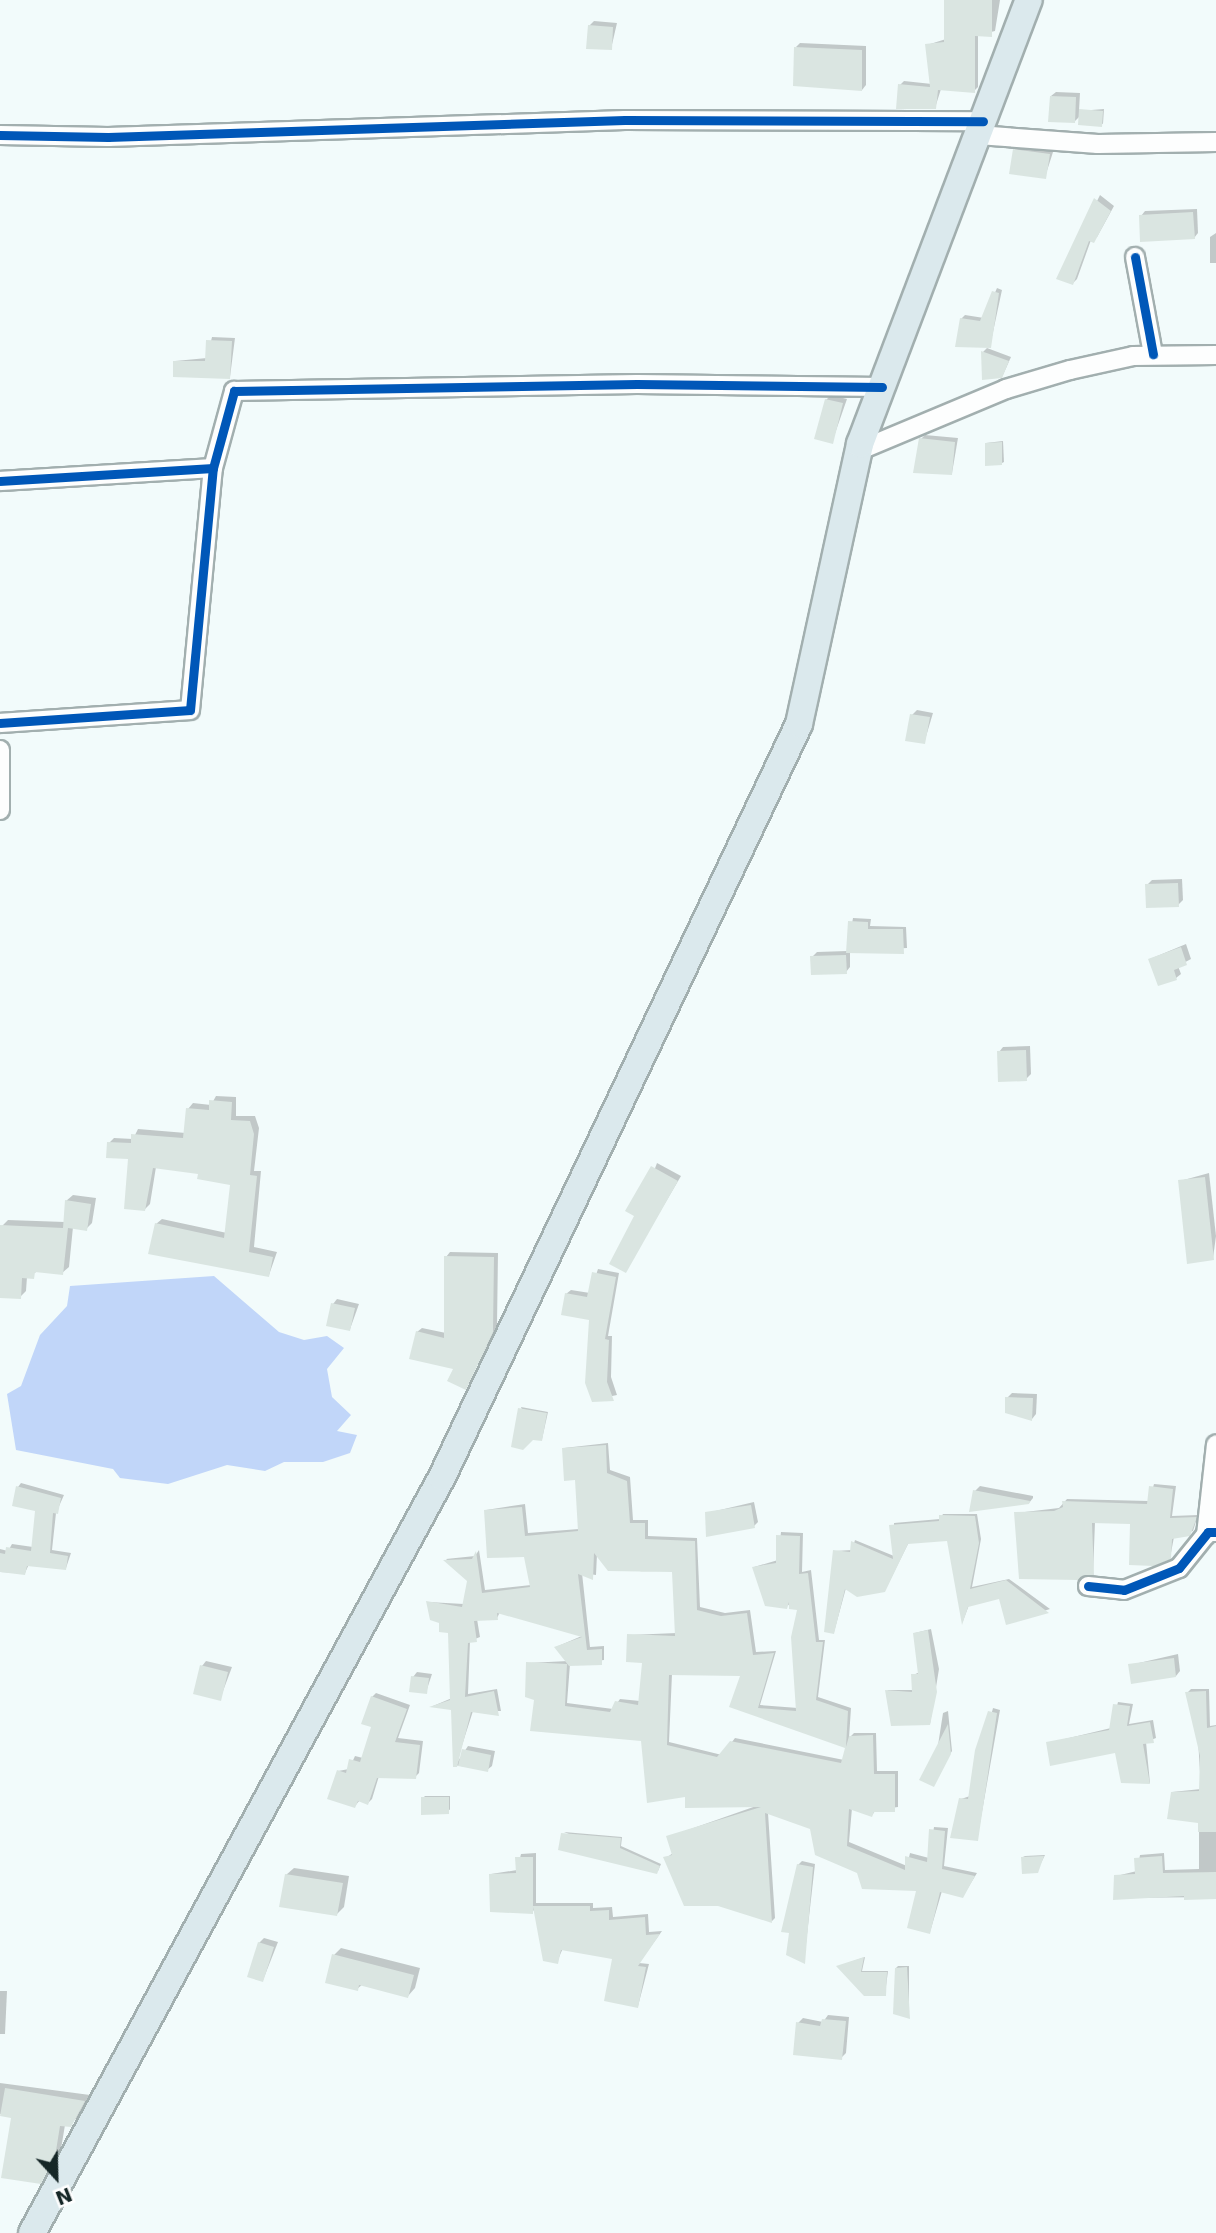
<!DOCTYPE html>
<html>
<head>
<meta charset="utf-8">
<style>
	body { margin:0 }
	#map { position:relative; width:1216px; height:2233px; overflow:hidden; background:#f2fbfb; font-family:"DejaVu Sans",sans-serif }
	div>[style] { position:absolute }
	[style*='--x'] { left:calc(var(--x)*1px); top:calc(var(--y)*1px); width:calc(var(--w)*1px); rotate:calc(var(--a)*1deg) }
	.water>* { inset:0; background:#c1d6f9 }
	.shadow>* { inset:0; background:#0003 }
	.building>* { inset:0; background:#dae5e1 }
	.roads { filter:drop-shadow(2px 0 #a2afaf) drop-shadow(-2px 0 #a2afaf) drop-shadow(0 2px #a2afaf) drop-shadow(0 -2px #a2afaf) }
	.minor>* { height:18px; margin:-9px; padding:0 9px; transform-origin:9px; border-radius:9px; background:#fdfefe }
	.primary>* { height:26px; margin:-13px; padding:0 13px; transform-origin:13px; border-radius:13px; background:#dbe9ed }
	.cycleway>* { height:9px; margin:-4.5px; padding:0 4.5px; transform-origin:4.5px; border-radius:4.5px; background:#0057b8 }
	span { translate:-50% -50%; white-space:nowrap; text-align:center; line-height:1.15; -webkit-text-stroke:5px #fff; paint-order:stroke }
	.north { position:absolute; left:21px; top:2142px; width:70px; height:70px; -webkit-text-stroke:5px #fff; paint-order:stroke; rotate:158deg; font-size:19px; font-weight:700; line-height:28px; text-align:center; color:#162727 }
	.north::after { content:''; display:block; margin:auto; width:24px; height:32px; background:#162727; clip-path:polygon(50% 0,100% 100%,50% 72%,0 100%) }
</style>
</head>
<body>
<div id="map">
	<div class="water">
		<i style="clip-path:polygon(214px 1276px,279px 1332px,304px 1340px,327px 1336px,344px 1348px,327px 1369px,332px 1397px,351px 1415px,337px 1431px,357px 1435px,350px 1453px,323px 1462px,284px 1462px,265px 1471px,227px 1465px,168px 1484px,120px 1478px,113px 1469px,16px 1450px,7px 1394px,21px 1386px,40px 1335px,67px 1306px,70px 1286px)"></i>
	</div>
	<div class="shadow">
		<i style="clip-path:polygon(946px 0,1000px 0,995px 31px,978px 35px,978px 87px,974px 91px,941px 89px,935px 108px,900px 85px,904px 81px,932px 84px,927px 45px,946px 39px)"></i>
		<i style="clip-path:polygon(594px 21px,617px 23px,611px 49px,589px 26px)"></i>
		<i style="clip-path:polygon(800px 43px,866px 46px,866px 85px,862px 90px,796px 47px)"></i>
		<i style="clip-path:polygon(1056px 92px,1080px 93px,1079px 111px,1104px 109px,1103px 124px,1080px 116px,1074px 122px,1051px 96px)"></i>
		<i style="clip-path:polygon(1019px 145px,1054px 149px,1045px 177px,1014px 150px)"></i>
		<i style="clip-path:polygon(1100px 195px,1114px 206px,1097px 237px,1091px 240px,1077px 279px,1073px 283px,1059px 278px)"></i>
		<i style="clip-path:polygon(1197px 209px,1198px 233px,1194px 238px,1141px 216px,1145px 211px)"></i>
		<i style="clip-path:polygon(1216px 233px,1216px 263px,1210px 263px,1210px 237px)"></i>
		<i style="clip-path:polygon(997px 288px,1002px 290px,990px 346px,961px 319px,965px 315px,984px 318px)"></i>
		<i style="clip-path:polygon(212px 337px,235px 338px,230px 377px,175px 361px,207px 358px)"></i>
		<i style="clip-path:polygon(987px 348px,1011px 357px,1002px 377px,983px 352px)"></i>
		<i style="clip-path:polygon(831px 395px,847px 399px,832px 442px,826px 400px)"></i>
		<i style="clip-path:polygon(925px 435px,958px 438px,952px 473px,921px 439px)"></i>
		<i style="clip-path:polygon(1003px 441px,1004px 462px,1002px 463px,986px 443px)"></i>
		<i style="clip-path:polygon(917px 710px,933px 713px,924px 743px,912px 715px)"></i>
		<i style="clip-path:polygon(1182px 879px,1183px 900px,1178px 905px,1147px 885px,1152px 880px)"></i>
		<i style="clip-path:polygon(853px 918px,871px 919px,870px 926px,906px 927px,907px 948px,850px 951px,850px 967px,846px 972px,812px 957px,817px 952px,847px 951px)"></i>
		<i style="clip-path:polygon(1186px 944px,1191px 959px,1178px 966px,1181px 974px,1176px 978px,1150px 959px)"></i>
		<i style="clip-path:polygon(1030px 1046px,1031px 1074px,1026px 1079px,999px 1052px,1003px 1047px)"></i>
		<i style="clip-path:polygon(216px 1096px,236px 1097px,236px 1116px,255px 1116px,259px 1128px,254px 1171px,261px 1171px,254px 1247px,277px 1252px,269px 1275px,156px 1224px,162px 1219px,227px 1233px,232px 1183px,200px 1172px,156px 1167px,150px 1204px,145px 1209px,130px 1158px,109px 1143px,114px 1138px,133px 1139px,138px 1129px,186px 1133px,188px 1109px,193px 1103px,211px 1105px)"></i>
		<i style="clip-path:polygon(657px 1163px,681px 1176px,625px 1271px,637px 1216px)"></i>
		<i style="clip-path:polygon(1209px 1173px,1216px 1236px,1213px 1258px,1180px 1181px)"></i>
		<i style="clip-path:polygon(73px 1195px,96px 1198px,92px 1223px,86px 1229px,73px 1227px,69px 1267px,62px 1273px,40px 1270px,27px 1277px,26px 1291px,20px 1297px,0 1295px,2px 1226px,8px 1220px,65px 1222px,66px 1201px)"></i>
		<i style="clip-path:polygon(450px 1252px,498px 1253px,497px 1326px,466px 1387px,455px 1368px,417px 1332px,422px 1328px,446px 1333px,446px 1257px)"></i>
		<i style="clip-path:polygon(598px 1269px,619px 1273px,608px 1336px,612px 1336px,611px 1377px,617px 1395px,593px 1400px,590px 1318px,566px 1294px,571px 1290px,590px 1293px)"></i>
		<i style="clip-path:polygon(337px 1299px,359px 1304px,350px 1329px,333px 1304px)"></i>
		<i style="clip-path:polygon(1012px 1393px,1037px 1394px,1036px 1414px,1032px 1419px,1007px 1398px)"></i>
		<i style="clip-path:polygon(521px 1407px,548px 1412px,542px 1439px,532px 1438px)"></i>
		<i style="clip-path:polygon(evenodd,608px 1443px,610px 1470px,630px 1477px,633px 1520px,648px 1520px,648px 1536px,697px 1538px,700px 1607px,725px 1613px,750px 1610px,756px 1652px,776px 1651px,760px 1705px,798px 1708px,793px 1637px,799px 1609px,791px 1608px,791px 1603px,786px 1607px,767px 1604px,754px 1567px,778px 1560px,781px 1532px,803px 1533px,802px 1572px,811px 1570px,819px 1640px,825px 1640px,818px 1697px,851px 1708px,849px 1738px,854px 1733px,876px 1733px,877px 1771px,898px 1771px,898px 1807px,876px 1810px,872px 1815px,852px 1808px,849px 1842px,907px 1866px,910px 1853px,929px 1858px,934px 1827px,948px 1828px,944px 1866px,977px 1873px,963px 1896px,942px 1891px,930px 1932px,909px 1927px,918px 1889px,864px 1887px,858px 1872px,817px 1854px,812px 1827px,768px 1813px,775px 1918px,772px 1921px,718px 1904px,685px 1904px,666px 1858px,673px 1853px,668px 1837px,759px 1805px,686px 1806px,687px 1795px,649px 1801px,643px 1739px,532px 1729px,536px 1699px,526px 1696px,528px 1663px,568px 1661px,556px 1647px,584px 1635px,500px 1612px,497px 1618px,477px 1619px,480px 1637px,470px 1641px,468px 1694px,497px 1689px,501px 1711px,473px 1711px,456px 1764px,468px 1746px,495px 1751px,492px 1766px,487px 1770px,454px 1765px,452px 1708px,433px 1706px,452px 1698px,450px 1631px,441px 1631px,441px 1622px,432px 1619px,428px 1602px,464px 1604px,469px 1580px,446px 1559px,475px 1556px,479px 1550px,485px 1590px,531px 1585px,525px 1555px,489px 1557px,486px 1510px,525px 1504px,528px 1533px,579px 1529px,577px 1478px,566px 1479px,564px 1448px,608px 1443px,597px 1554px,609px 1569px,674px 1570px,677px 1633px,629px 1635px,628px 1660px,643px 1661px,640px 1701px,620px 1699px,613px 1709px,567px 1703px,570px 1664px,604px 1660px,604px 1646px,590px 1647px,582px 1573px,596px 1575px,597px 1554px,608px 1443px,672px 1674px,742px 1675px,731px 1706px,847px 1747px,844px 1760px,735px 1738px,722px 1755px,669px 1742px,672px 1674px)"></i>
		<i style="clip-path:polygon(21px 1483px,64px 1495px,56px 1513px,52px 1550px,71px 1553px,66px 1568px,29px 1564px,25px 1573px,0 1572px,0 1549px,8px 1551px,12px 1544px,33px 1547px,37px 1509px,18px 1487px)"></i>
		<i style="clip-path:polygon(1154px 1484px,1176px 1486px,1172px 1516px,1198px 1515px,1193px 1531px,1174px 1537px,1170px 1558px,1132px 1522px,1095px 1522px,1093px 1574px,1016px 1513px,1059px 1508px,1067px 1499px,1149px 1501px)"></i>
		<i style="clip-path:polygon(980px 1486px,1033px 1496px,1033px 1498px,1029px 1503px,975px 1491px)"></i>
		<i style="clip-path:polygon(754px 1502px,758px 1522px,754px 1526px,707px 1513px)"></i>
		<i style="clip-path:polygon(943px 1514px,977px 1514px,981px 1539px,972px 1587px,1009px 1579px,1050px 1609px,1007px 1623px,1000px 1597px,969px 1605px,963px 1621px,948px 1539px,909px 1542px,885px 1590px,846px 1588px,834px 1632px,835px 1551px,852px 1550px,855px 1540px,894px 1556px,894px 1523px,940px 1519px)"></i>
		<i style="clip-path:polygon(931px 1629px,939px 1669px,930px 1724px,887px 1690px,913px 1690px,913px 1675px,920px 1672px,915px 1633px)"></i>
		<i style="clip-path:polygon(1178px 1654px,1180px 1671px,1176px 1676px,1130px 1665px)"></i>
		<i style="clip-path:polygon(206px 1661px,232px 1667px,220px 1699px,202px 1666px)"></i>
		<i style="clip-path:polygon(417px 1672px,432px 1674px,426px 1692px,413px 1677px)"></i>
		<i style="clip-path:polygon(1191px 1689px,1209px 1689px,1210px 1726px,1216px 1725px,1216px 1897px,1115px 1898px,1116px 1876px,1137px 1871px,1140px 1855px,1164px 1853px,1165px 1870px,1199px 1869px,1199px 1821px,1172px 1792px,1201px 1789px,1198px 1739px,1187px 1693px)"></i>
		<i style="clip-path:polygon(376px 1693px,410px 1705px,398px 1738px,423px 1741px,419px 1773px,415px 1777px,379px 1776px,372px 1799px,368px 1803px,360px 1800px,355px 1806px,338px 1771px,349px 1769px,355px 1756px,363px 1758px,373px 1726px,372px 1697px)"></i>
		<i style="clip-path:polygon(1118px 1702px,1133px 1704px,1129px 1724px,1153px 1720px,1156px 1738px,1146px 1742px,1150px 1783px,1123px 1781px,1116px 1751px,1048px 1743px,1111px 1728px)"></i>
		<i style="clip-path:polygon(993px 1708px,1000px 1710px,977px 1840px,961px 1799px,970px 1796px)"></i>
		<i style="clip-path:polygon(948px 1711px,952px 1751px,932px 1784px,943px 1713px)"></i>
		<i style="clip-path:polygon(425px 1796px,450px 1796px,450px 1810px,423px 1798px)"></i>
		<i style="clip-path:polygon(564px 1832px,622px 1837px,621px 1846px,661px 1864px,658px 1871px)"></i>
		<i style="clip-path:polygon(536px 1853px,536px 1903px,593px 1903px,593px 1908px,612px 1907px,613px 1917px,648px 1914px,649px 1932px,662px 1931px,639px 1963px,649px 1964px,638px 2006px,614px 1958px,563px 1948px,557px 1962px,535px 1909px,532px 1912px,491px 1874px,517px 1870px,521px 1854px)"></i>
		<i style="clip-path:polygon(1045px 1855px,1037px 1871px,1023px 1857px,1025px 1856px)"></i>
		<i style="clip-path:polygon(802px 1861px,815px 1864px,804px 1961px,798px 1865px)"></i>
		<i style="clip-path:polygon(294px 1868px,349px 1876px,344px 1907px,337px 1914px,286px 1875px)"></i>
		<i style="clip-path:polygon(264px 1938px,278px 1942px,263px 1980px,259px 1943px)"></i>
		<i style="clip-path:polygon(341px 1948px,420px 1968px,415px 1988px,408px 1996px,363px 1984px,357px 1989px,334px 1955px)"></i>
		<i style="clip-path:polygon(865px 1957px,862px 1971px,888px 1971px,885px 1994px,839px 1966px)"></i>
		<i style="clip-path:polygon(898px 1966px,909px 1966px,909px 2017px,896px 1968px)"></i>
		<i style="clip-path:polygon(0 1991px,7px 1991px,5px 2034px,0 2034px)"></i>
		<i style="clip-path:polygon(828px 2015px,849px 2017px,846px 2053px,841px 2058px,798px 2023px,803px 2018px,823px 2022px)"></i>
		<i style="clip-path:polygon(0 2083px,90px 2095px,78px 2118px,65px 2125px,61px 2149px,40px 2182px,13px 2116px,0 2114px)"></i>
	</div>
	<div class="building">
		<i style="clip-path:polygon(944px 0,992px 0,992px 37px,975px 36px,975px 93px,938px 90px,936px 109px,896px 109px,898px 84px,930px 87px,925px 44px,944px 42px)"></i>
		<i style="clip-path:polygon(588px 25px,613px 27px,612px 50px,586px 49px)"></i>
		<i style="clip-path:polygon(794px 47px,862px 50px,862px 91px,793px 86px)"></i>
		<i style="clip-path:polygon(1050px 96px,1076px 97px,1075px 123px,1048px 122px)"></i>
		<i style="clip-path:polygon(1079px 109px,1103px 111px,1102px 127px,1078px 125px)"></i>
		<i style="clip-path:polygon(1013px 149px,1050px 154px,1046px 179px,1009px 174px)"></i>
		<i style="clip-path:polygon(1094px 198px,1111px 211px,1094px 243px,1089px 241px,1073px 285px,1056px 279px)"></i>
		<i style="clip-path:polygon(1193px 212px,1195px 239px,1140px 242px,1139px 215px)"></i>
		<i style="clip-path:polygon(992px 291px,999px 293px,991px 348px,955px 347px,960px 318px,980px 321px)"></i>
		<i style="clip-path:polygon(206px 340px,232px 341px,230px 379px,173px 377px,173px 361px,205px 361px)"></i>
		<i style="clip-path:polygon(981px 351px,1009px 361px,1002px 378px,982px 380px)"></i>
		<i style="clip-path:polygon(825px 399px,843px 403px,833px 444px,814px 439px)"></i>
		<i style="clip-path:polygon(919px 438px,955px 442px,952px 475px,913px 473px)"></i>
		<i style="clip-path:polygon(1002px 442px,1002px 465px,985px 466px,985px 443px)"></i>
		<i style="clip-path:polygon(910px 714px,930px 717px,925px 744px,905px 741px)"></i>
		<i style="clip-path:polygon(1178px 883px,1179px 907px,1146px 908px,1145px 884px)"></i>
		<i style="clip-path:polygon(848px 921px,868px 922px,868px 929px,903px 929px,904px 954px,846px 953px)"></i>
		<i style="clip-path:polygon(1181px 947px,1187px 965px,1174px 970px,1177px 980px,1158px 986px,1148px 959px)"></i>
		<i style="clip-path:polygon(846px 955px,847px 974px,811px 975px,810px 956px)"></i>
		<i style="clip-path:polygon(1026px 1050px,1027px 1081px,998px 1082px,997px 1051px)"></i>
		<i style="clip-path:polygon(209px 1100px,232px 1102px,231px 1120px,250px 1121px,254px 1134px,250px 1175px,257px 1176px,249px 1252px,273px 1257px,269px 1277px,148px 1254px,155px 1223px,224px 1238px,230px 1185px,197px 1179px,198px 1174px,153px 1168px,145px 1211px,124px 1209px,128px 1159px,106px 1158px,107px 1142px,131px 1143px,131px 1134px,183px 1138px,186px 1108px,209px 1110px)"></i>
		<i style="clip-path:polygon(651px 1166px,678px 1181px,626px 1273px,609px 1264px,634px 1216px,625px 1211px)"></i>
		<i style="clip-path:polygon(1205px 1177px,1214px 1260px,1187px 1264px,1178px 1180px)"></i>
		<i style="clip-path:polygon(65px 1200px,91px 1204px,87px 1231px,68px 1228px,63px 1275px,35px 1272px,34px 1279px,22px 1278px,21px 1299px,0 1298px,0 1225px,63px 1228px)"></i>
		<i style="clip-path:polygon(444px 1256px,494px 1257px,493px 1332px,466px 1390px,447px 1381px,453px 1369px,409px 1359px,416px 1331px,444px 1338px)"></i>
		<i style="clip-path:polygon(592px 1272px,616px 1277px,605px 1339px,609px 1340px,607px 1382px,614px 1401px,592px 1402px,585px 1383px,589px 1320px,561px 1315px,565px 1293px,587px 1297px)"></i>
		<i style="clip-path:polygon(331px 1303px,355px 1308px,350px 1331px,326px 1326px)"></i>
		<i style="clip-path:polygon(1005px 1397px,1033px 1398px,1032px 1421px,1005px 1413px)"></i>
		<i style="clip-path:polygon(518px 1408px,547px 1413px,542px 1441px,533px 1440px,523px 1450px,511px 1447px)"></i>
		<i style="clip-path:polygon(evenodd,606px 1445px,607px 1473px,627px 1481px,630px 1523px,645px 1523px,645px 1539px,695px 1541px,697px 1610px,721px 1616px,747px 1613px,753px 1655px,774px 1653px,758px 1708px,796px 1711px,791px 1637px,797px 1610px,789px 1609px,789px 1602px,787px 1609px,765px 1606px,752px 1567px,776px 1563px,776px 1535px,800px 1536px,799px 1574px,808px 1573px,816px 1642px,823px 1642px,816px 1700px,848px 1711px,846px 1747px,849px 1736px,873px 1735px,874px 1774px,895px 1774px,895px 1812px,874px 1812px,872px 1817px,849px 1809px,847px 1846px,905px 1870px,905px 1856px,927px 1862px,929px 1829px,945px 1831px,942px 1869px,975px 1876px,963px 1898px,940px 1892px,930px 1934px,907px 1928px,916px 1891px,862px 1889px,857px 1873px,815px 1855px,810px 1829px,765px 1813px,772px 1923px,718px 1906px,684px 1906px,663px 1857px,672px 1855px,666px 1836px,761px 1807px,685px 1808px,685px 1797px,647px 1803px,641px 1741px,530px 1731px,534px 1700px,525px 1697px,526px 1662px,567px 1664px,565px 1706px,610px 1712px,615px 1701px,638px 1705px,642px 1663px,626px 1662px,627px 1634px,675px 1636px,672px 1572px,608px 1571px,594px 1553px,593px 1580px,578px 1574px,587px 1650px,602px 1649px,602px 1665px,569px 1666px,554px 1647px,582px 1637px,497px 1613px,498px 1620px,474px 1621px,477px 1642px,468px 1643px,465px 1697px,494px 1691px,499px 1716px,471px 1712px,457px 1767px,453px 1767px,451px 1710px,429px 1707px,450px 1700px,448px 1633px,439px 1632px,439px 1623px,430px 1620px,426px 1601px,462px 1607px,467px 1581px,443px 1560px,472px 1559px,476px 1551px,482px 1593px,530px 1587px,524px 1557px,487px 1558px,484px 1510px,522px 1507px,525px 1536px,578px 1531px,575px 1480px,564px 1481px,562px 1448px,606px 1445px,669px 1675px,740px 1676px,729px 1707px,845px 1748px,841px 1763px,730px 1741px,717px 1757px,667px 1745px,669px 1675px)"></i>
		<i style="clip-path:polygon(16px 1486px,61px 1498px,58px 1514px,53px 1513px,50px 1553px,68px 1556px,66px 1570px,27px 1566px,25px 1575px,0 1572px,0 1553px,5px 1554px,6px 1547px,31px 1551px,35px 1511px,12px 1506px)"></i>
		<i style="clip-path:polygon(1149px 1486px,1173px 1489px,1170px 1518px,1197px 1517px,1190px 1536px,1172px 1539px,1171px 1559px,1154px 1566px,1129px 1565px,1130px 1524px,1092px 1523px,1094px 1575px,1078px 1580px,1019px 1579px,1014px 1512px,1054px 1511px,1063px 1507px,1062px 1501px,1147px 1504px)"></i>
		<i style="clip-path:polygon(973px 1490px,1030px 1501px,1029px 1504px,969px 1512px)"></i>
		<i style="clip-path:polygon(751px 1505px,755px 1528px,706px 1537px,705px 1512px)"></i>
		<i style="clip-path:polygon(939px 1515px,975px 1516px,979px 1543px,970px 1589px,1006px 1580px,1049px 1613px,1006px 1625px,999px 1599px,968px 1607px,962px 1625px,947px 1541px,908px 1544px,885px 1592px,857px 1597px,845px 1589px,834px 1634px,824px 1632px,833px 1550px,850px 1552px,851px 1541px,893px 1559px,889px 1525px,939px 1521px)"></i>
		<i style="clip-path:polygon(928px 1630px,937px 1692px,930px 1725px,891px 1726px,885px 1690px,912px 1692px,911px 1674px,918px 1674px,913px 1633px)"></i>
		<i style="clip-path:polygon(1174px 1658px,1176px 1677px,1131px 1684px,1128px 1664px)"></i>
		<i style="clip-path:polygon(200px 1665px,228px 1672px,221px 1701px,193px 1694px)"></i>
		<i style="clip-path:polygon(411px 1676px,429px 1678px,427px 1694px,409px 1692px)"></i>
		<i style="clip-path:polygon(1206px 1691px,1207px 1728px,1216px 1726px,1216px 1832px,1198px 1832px,1198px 1823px,1167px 1819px,1171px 1792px,1199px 1791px,1200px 1756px,1185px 1692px)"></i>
		<i style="clip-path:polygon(371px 1696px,407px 1709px,395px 1742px,420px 1745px,416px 1779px,377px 1778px,368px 1805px,358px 1801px,355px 1808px,327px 1799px,337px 1770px,346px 1773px,349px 1759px,360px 1762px,371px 1727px,361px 1724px)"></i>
		<i style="clip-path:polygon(1113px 1704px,1130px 1706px,1127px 1726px,1150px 1722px,1154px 1743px,1143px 1744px,1150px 1784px,1121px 1783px,1115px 1753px,1050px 1766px,1046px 1742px,1109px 1730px)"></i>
		<i style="clip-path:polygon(988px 1711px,997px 1713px,978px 1841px,950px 1838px,959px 1798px,968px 1799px,975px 1750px)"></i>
		<i style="clip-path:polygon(948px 1724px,951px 1754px,934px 1787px,919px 1780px)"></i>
		<i style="clip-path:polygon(462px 1749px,491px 1755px,488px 1772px,458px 1766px)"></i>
		<i style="clip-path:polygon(421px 1797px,449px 1797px,449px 1814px,421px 1815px)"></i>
		<i style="clip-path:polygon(561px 1833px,621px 1838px,620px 1848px,660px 1866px,657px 1874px,558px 1850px)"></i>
		<i style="clip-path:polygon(1044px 1856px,1038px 1873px,1022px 1874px,1021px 1857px)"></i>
		<i style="clip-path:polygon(1162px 1856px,1163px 1873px,1216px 1872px,1216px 1899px,1184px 1900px,1184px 1896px,1113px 1900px,1114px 1875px,1135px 1874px,1134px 1858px)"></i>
		<i style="clip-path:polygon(515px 1857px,533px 1857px,533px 1906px,590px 1906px,590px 1911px,609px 1910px,609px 1920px,645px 1917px,646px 1935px,660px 1934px,638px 1966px,646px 1967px,638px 2008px,604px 2001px,612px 1959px,561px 1950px,558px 1964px,543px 1961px,533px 1907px,533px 1914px,490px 1912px,489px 1874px,516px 1873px)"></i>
		<i style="clip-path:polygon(797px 1864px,813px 1867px,805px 1964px,786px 1955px,789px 1933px,781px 1932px)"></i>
		<i style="clip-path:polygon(285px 1874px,343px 1883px,337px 1916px,279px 1907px)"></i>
		<i style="clip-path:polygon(258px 1942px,274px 1947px,263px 1982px,247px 1977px)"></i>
		<i style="clip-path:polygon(332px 1954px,414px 1975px,408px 1998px,359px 1985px,358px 1991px,325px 1983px)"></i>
		<i style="clip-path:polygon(864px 1957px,861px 1972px,887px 1972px,886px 1996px,864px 1996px,836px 1966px)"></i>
		<i style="clip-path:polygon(907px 1967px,910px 2019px,893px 2014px,895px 1968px)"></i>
		<i style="clip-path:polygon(822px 2019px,846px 2021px,842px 2060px,793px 2055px,796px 2022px,820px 2026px)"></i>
		<i style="clip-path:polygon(5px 2088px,85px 2101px,71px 2127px,60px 2126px,55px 2157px,41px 2184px,1px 2178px,11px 2118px,0 2116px)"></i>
	</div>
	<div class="roads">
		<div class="minor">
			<i style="--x:0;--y:135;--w:108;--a:1.1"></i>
			<i style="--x:108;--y:137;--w:517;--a:-1.88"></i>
			<i style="--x:625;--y:120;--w:358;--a:0.2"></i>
			<i style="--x:978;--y:135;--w:120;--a:4.3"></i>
			<i style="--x:1098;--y:144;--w:118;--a:-1"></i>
			<i style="--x:1135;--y:257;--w:99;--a:79.5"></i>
			<i style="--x:858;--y:451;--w:160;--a:-22.7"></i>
			<i style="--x:1006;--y:389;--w:67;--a:-16.5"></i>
			<i style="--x:1070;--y:370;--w:65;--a:-12.5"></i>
			<i style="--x:1133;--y:356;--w:83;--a:-0.7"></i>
			<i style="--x:0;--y:481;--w:213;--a:-3.5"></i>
			<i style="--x:213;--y:468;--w:80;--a:-74.7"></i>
			<i style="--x:234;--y:391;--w:403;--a:-1"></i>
			<i style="--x:637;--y:384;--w:245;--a:0.7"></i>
			<i style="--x:0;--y:723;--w:190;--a:-3.9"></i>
			<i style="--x:190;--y:710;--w:243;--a:-84.6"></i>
			<i style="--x:0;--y:750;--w:60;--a:90"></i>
			<i style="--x:1206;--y:1535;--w:91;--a:-83.7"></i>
			<i style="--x:1088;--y:1586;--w:36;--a:6"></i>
			<i style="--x:1124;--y:1590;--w:59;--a:-21.8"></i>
			<i style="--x:1179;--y:1568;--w:46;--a:-51.1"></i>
			<i style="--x:1208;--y:1532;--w:8;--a:0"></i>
		</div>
		<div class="primary">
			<i style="--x:32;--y:2233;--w:860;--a:-61.53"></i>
			<i style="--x:442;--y:1477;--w:833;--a:-64.63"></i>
			<i style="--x:799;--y:724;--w:287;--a:-77.7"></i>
			<i style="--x:860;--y:444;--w:475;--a:-69.2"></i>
		</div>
	</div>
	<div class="cycleway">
		<i style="--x:0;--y:135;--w:108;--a:1.1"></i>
		<i style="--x:108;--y:137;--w:517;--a:-1.88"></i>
		<i style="--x:625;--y:120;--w:358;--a:0.2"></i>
		<i style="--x:1135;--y:257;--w:99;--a:79.5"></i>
		<i style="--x:0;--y:481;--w:213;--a:-3.5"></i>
		<i style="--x:213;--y:468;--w:80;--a:-74.7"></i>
		<i style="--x:234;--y:391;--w:403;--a:-1"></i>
		<i style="--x:637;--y:384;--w:245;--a:0.7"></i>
		<i style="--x:0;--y:723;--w:190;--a:-3.9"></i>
		<i style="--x:190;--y:710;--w:243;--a:-84.6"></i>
		<i style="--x:1088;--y:1586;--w:36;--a:6"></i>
		<i style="--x:1124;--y:1590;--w:59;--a:-21.8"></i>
		<i style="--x:1179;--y:1568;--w:46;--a:-51.1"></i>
		<i style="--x:1208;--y:1532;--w:8;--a:0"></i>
	</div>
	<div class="north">N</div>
</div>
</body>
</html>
